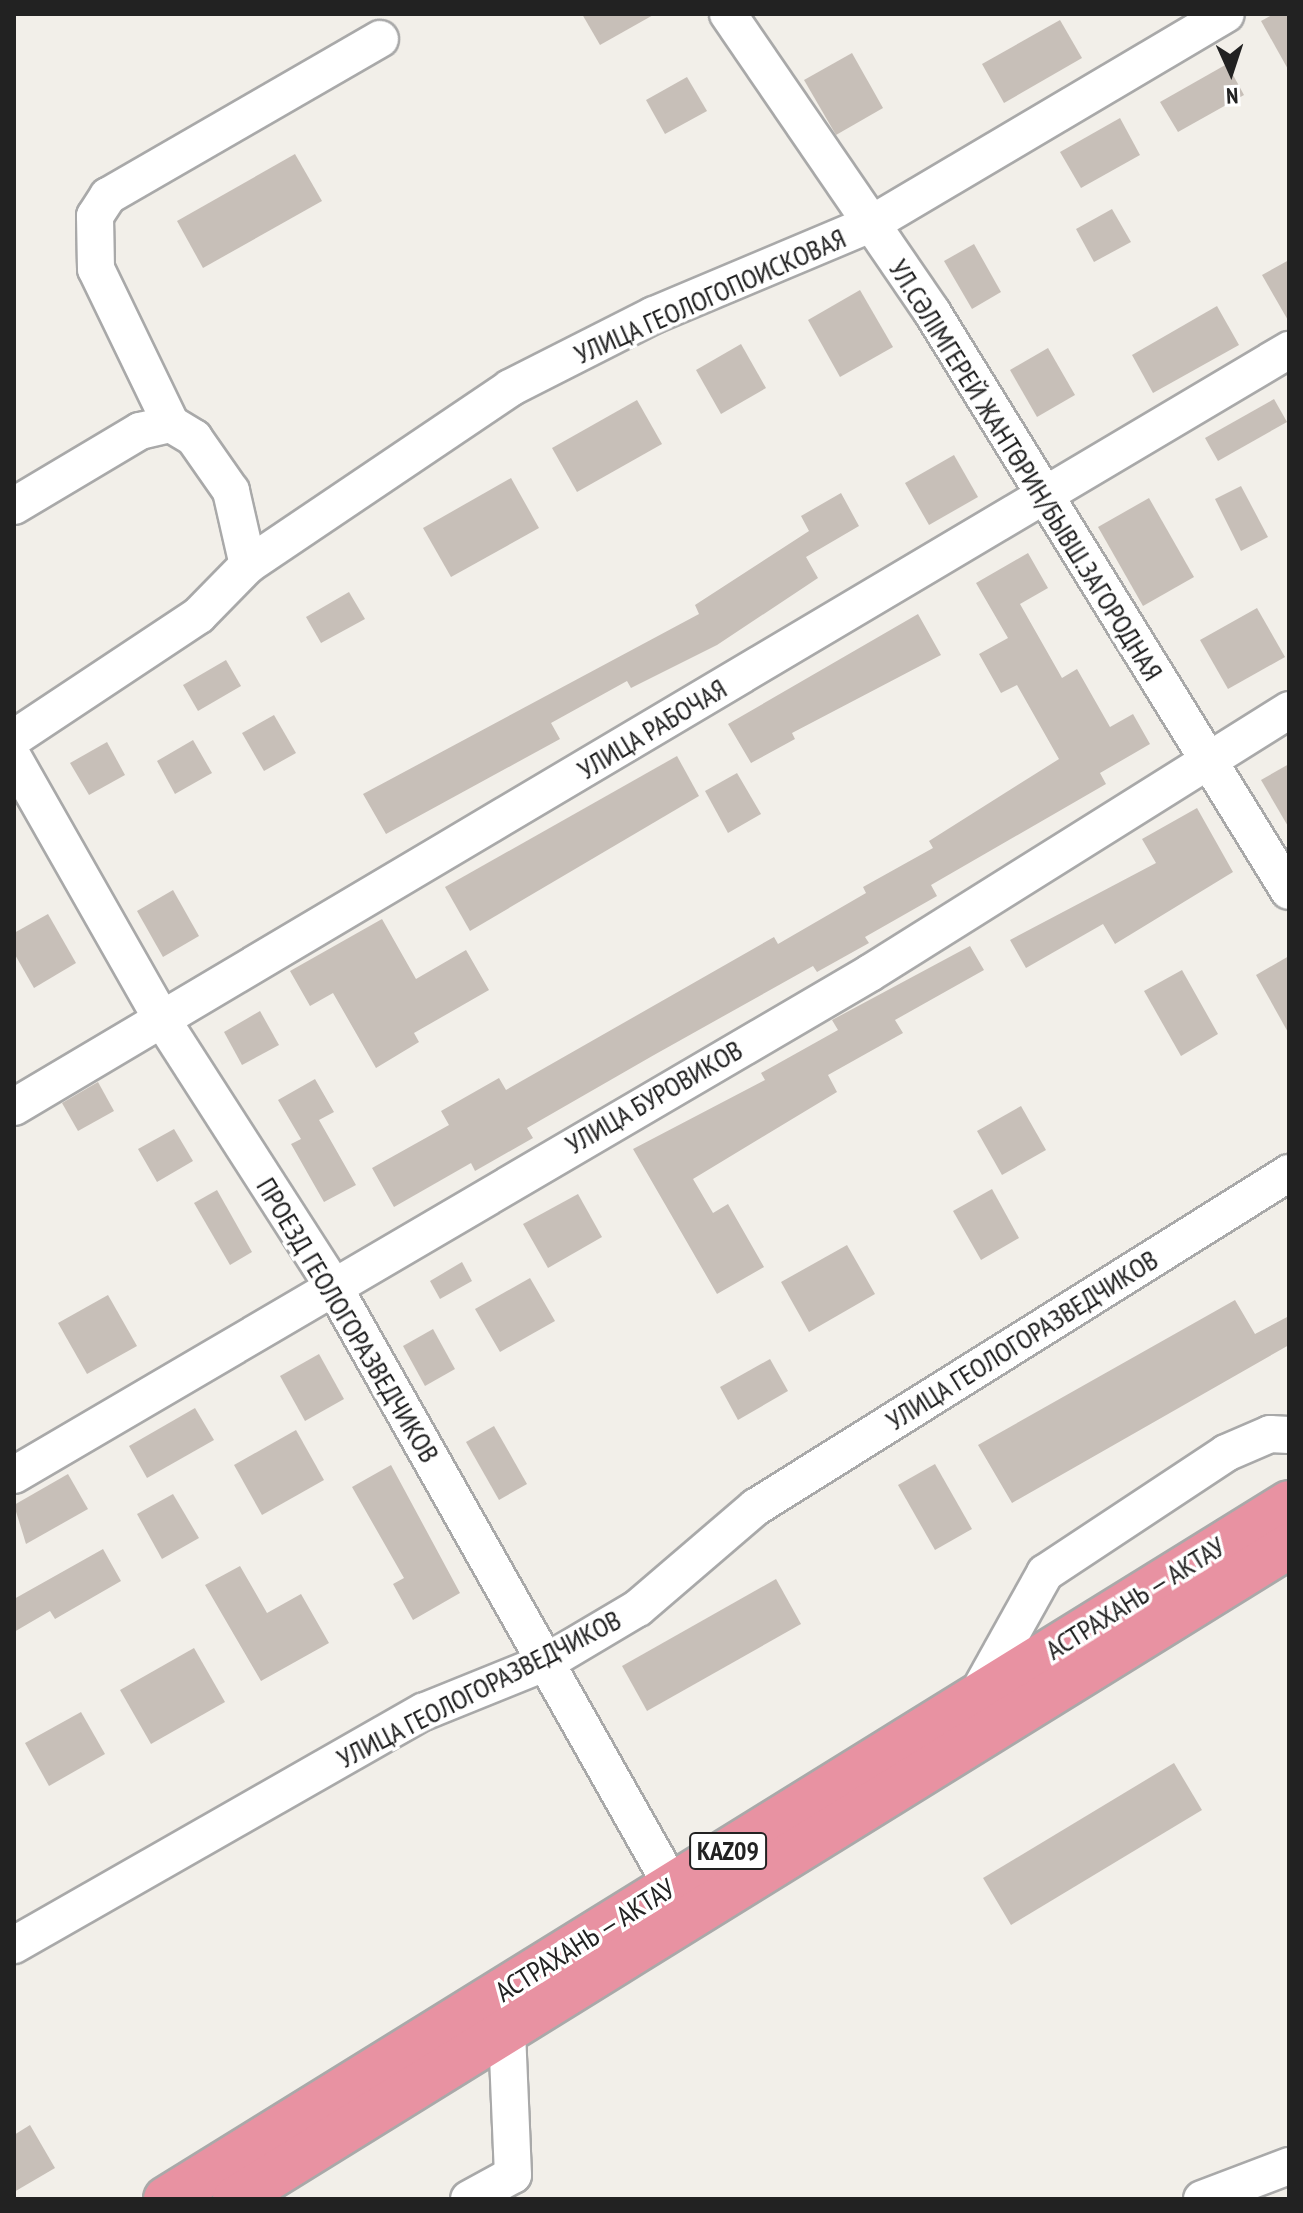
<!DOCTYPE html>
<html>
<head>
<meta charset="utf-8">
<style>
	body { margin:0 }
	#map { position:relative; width:1303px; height:2213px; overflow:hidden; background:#f2efe9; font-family:"PT Sans Narrow",sans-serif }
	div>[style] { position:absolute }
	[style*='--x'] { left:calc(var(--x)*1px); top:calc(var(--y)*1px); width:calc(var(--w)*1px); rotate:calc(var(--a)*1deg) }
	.building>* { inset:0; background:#c7bfb8 }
	.roads { filter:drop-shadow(2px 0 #a9a9a9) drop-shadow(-2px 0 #a9a9a9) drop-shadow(0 2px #a9a9a9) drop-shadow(0 -2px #a9a9a9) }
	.minor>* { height:36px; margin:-18px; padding:0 18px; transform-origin:18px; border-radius:18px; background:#fff }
	.highway>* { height:44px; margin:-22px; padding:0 22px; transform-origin:22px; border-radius:22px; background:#e892a2 }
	span { translate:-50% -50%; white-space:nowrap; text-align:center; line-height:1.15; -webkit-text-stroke:7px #fff; paint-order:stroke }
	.shield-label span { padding:2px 6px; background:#fff; border:2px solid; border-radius:6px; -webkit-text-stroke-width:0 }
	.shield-label { font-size:26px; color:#222; font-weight:700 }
	.street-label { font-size:28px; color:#222 }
	.frame { position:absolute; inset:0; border:16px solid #222; pointer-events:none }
	.north { position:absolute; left:1191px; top:32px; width:80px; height:80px; -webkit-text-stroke:6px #fff; paint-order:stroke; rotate:177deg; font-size:22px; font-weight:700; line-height:32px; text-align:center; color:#222 }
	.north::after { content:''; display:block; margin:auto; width:28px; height:36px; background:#222; clip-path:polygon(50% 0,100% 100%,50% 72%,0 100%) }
</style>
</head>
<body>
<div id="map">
	<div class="building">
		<i style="clip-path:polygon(582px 14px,655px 14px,600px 45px)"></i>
		<i style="clip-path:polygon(1274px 14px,1289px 14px,1289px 71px,1261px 21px)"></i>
		<i style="clip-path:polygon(1060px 20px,1082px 58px,1004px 103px,982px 64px)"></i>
		<i style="clip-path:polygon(852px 53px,883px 108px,836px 135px,804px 80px)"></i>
		<i style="clip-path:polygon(1227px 64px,1244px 95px,1178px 132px,1160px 102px)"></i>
		<i style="clip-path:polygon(687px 77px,707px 111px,665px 134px,646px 100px)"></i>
		<i style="clip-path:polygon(1120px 118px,1140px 155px,1081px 188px,1060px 152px)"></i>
		<i style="clip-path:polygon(295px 154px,322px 201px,203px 268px,177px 221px)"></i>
		<i style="clip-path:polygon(1112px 209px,1131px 242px,1094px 262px,1076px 229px)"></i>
		<i style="clip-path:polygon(974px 244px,1001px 292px,972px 309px,944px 261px)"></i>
		<i style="clip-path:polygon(1289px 260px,1289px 322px,1262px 275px)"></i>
		<i style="clip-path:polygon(860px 290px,893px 347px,840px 377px,808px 320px)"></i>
		<i style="clip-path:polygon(1217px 306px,1239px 345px,1153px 393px,1132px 355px)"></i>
		<i style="clip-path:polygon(741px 344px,766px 388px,721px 414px,696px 370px)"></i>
		<i style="clip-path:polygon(1048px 348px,1075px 395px,1037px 417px,1010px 370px)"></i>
		<i style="clip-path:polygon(1274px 399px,1287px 422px,1218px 461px,1205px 438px)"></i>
		<i style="clip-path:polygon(637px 400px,662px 444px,577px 492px,552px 448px)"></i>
		<i style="clip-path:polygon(954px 455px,978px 497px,929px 525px,905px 483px)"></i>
		<i style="clip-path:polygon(511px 478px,539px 528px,451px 577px,423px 528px)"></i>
		<i style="clip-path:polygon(1241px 486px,1268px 537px,1241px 551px,1215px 499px)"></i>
		<i style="clip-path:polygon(841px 493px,859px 526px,806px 557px,818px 578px,717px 645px,631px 688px,627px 681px,551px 723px,560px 739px,386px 834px,363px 794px,699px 614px,695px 605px,809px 531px,801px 516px)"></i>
		<i style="clip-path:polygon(1149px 498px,1194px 577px,1143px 606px,1098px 527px)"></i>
		<i style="clip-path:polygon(1028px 553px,1048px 588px,1020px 604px,1062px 678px,1077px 669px,1110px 727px,1133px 714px,1150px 744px,1100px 773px,1106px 784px,931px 885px,937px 896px,865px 937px,869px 943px,817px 972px,813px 966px,654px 1055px,527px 1128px,533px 1138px,475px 1171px,471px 1163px,394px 1207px,372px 1168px,449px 1125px,441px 1111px,499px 1078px,506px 1090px,774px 937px,778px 944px,866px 893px,863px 887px,933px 848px,929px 841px,1059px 759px,1017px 685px,1001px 693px,979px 654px,1008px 638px,976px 583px)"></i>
		<i style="clip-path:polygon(349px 592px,365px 619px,321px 643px,306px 617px)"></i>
		<i style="clip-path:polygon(1257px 608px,1285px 657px,1228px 689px,1200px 640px)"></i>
		<i style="clip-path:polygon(918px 614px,941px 655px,792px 733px,795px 739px,751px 763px,728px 724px)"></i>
		<i style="clip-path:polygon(226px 660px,241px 686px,198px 711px,183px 685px)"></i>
		<i style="clip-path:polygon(274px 715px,296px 753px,264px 771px,242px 733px)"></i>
		<i style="clip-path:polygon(193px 740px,212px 773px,175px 794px,157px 761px)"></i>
		<i style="clip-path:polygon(107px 742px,125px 775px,89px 795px,70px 763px)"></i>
		<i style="clip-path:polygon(677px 756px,699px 796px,470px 931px,445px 887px)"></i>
		<i style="clip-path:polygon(1289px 764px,1289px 828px,1261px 780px)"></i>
		<i style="clip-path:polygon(737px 773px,761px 814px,728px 833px,705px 791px)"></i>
		<i style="clip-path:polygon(1197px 808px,1233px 872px,1115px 944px,1103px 924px,1026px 968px,1010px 940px,1156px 863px,1142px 839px)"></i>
		<i style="clip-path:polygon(173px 890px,199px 936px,163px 957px,137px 911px)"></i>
		<i style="clip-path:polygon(48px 914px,76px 963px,34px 988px,14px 953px,14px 933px)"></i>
		<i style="clip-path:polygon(382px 919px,416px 979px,466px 950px,489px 990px,414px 1033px,419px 1042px,376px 1068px,333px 993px,310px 1006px,290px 971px)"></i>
		<i style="clip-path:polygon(970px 946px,984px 970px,895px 1020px,903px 1033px,828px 1075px,837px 1092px,693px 1179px,713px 1213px,728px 1204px,764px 1267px,717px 1294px,633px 1149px,765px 1080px,761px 1073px,838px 1030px,832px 1020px)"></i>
		<i style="clip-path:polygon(1289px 956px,1289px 1034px,1256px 975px)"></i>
		<i style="clip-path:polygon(1182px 970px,1218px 1034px,1181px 1056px,1144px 991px)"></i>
		<i style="clip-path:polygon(260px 1011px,279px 1045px,242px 1065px,224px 1032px)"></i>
		<i style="clip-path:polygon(315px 1079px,334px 1112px,319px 1120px,356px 1185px,324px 1202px,291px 1144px,301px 1139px,278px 1100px)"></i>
		<i style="clip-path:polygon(98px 1082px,114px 1111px,78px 1131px,62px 1103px)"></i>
		<i style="clip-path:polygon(1021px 1106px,1046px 1150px,1002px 1175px,977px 1131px)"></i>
		<i style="clip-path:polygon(174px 1129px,193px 1161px,157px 1182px,138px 1149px)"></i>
		<i style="clip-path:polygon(992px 1189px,1019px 1238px,981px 1260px,953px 1211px)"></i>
		<i style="clip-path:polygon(217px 1190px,252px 1252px,230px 1265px,194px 1203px)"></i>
		<i style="clip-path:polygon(578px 1194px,602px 1237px,548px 1268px,523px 1224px)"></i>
		<i style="clip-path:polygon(847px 1245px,875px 1294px,809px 1332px,781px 1282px)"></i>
		<i style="clip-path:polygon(462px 1262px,472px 1281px,440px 1299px,430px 1281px)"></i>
		<i style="clip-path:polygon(530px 1278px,555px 1321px,500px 1352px,475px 1309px)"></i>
		<i style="clip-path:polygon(108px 1295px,137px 1346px,87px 1374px,58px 1323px)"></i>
		<i style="clip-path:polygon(1235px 1300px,1255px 1334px,1289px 1316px,1289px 1345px,1012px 1503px,978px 1445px)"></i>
		<i style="clip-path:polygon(433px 1329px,455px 1369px,425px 1386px,403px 1346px)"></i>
		<i style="clip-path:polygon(319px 1354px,344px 1399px,305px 1421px,280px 1376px)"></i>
		<i style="clip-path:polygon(770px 1359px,788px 1391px,738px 1420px,720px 1387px)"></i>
		<i style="clip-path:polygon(195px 1408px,214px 1440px,147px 1478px,129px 1446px)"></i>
		<i style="clip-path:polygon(494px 1426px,527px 1484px,499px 1500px,466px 1442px)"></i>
		<i style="clip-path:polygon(296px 1430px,324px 1480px,262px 1515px,234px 1465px)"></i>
		<i style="clip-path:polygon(935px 1464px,972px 1529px,935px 1550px,898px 1485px)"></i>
		<i style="clip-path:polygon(391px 1465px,460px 1593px,413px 1620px,393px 1584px,404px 1578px,352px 1487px)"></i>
		<i style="clip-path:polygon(68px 1474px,88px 1509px,26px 1544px,14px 1505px)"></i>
		<i style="clip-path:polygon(173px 1494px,199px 1538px,162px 1559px,137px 1514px)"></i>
		<i style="clip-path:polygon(103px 1549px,121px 1581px,55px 1619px,50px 1611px,14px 1632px,14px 1599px)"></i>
		<i style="clip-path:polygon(240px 1566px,267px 1613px,301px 1594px,329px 1643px,261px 1681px,205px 1585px)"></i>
		<i style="clip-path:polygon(776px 1579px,801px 1624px,647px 1711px,622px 1666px)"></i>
		<i style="clip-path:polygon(194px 1648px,225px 1702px,151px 1744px,120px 1690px)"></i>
		<i style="clip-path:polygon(81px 1712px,105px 1754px,49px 1786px,25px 1743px)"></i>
		<i style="clip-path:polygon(1174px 1763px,1202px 1810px,1011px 1925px,983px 1878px)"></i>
		<i style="clip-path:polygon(30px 2125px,55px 2168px,14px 2192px,14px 2135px)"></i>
	</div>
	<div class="roads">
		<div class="minor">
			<i style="--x:728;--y:14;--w:361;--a:55.6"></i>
			<i style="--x:932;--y:312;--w:680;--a:58.34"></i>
			<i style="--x:171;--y:424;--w:172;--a:-115.8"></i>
			<i style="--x:96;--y:269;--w:53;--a:-91.1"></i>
			<i style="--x:95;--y:216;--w:24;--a:-57"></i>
			<i style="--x:108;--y:196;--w:314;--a:-30"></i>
			<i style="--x:14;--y:506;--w:147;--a:-30.8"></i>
			<i style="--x:140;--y:431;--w:32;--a:-13"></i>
			<i style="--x:171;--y:424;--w:27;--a:31"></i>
			<i style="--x:194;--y:438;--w:65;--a:55.1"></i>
			<i style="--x:231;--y:491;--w:76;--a:77.1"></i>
			<i style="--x:14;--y:738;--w:222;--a:-33.6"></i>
			<i style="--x:199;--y:615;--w:70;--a:-45.6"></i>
			<i style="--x:248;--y:565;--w:316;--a:-34"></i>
			<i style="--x:510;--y:388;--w:161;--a:-26.9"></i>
			<i style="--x:654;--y:315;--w:235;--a:-22.8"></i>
			<i style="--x:871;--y:224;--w:412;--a:-30.6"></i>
			<i style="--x:14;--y:759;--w:298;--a:60.4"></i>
			<i style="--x:161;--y:1018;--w:316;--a:57.3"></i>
			<i style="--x:332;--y:1284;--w:691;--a:60.54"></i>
			<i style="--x:14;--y:1107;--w:1483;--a:-30.7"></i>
			<i style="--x:14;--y:1475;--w:992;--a:-30.39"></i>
			<i style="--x:870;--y:973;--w:495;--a:-32.1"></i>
			<i style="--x:976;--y:1697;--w:142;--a:-60.9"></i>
			<i style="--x:1045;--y:1573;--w:217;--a:-33.5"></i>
			<i style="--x:1226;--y:1453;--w:48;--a:-23.4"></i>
			<i style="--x:1270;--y:1434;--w:19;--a:3"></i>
			<i style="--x:14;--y:1945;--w:471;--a:-29.7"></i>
			<i style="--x:423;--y:1712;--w:134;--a:-22"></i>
			<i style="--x:547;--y:1662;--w:106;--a:-30.7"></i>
			<i style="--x:638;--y:1608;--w:155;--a:-40.6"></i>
			<i style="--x:756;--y:1507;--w:629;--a:-32.07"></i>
			<i style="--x:469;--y:2199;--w:50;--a:-28.6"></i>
			<i style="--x:513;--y:2175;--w:144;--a:-92.4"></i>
			<i style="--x:1202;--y:2199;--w:93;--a:-20.8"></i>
		</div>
		<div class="highway">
			<i style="--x:166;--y:2199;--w:1321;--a:-31.79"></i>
			<i style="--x:235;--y:2199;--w:1240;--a:-31.78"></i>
		</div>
	</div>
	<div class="shield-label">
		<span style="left:728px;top:1851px">KAZ09</span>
	</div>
	<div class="street-label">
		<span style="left:710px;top:296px;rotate:-24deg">УЛИЦА ГЕОЛОГОПОИСКОВАЯ</span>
		<span style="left:1026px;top:470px;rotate:58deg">УЛ.СӘЛІМГЕРЕЙ ЖАНТӨРИН/БЫВШ.ЗАГОРОДНАЯ</span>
		<span style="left:652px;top:729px;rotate:-31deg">УЛИЦА РАБОЧАЯ</span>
		<span style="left:654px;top:1097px;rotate:-30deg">УЛИЦА БУРОВИКОВ</span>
		<span style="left:348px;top:1320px;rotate:59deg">ПРОЕЗД ГЕОЛОГОРАЗВЕДЧИКОВ</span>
		<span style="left:1022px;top:1340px;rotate:-32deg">УЛИЦА ГЕОЛОГОРАЗВЕДЧИКОВ</span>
		<span style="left:1135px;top:1598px;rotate:-32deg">АСТРАХАНЬ — АКТАУ</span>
		<span style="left:479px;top:1689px;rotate:-27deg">УЛИЦА ГЕОЛОГОРАЗВЕДЧИКОВ</span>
		<span style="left:585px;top:1940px;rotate:-32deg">АСТРАХАНЬ — АКТАУ</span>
	</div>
	<div class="frame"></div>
	<div class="north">N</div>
</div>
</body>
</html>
